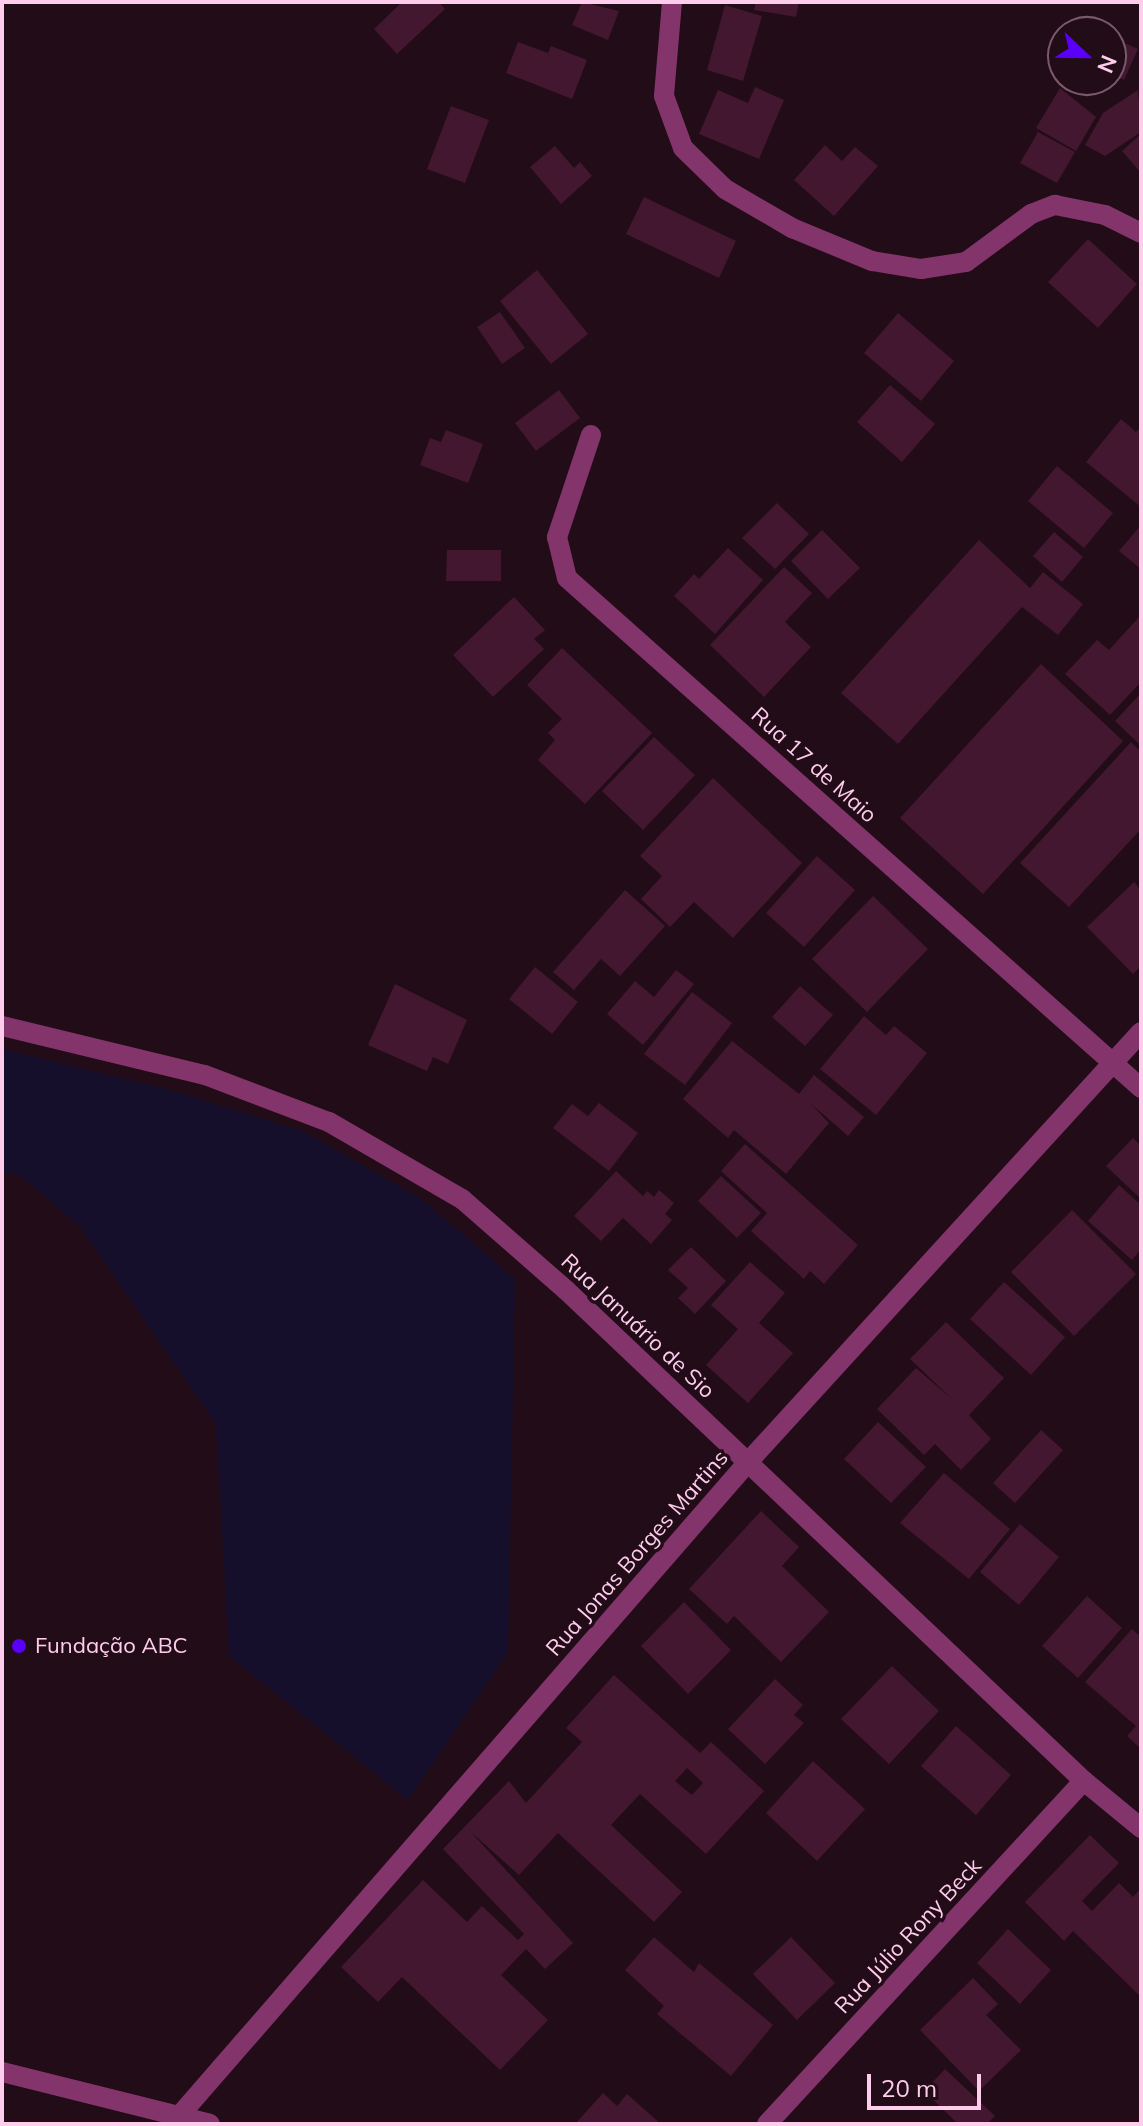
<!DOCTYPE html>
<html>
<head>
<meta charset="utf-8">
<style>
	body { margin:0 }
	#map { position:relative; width:1143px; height:2126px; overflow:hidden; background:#210c18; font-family:Mulish,sans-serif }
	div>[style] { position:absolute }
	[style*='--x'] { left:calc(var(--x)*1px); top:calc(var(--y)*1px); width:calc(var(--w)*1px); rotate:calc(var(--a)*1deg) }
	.green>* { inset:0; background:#150f2c }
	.building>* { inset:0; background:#43172f }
	.minor>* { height:20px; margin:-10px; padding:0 10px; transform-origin:10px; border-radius:10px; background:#83356b }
	.dots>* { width:22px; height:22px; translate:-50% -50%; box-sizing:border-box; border:4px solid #210c18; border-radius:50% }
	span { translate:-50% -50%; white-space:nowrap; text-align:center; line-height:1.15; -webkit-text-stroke:7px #210c18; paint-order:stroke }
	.street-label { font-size:22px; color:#ffcdec }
	.poi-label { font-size:22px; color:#ffcdec }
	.left { translate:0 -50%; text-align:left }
	.frame { position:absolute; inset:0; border:4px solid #ffcdec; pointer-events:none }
	.north { position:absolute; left:1047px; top:16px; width:80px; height:80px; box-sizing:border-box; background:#210c18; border:2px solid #7a596d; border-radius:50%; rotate:112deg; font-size:22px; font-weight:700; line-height:32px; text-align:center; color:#ffcdec }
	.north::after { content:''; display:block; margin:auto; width:28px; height:36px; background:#5a00f8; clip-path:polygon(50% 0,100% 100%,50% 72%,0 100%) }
	.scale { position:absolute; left:867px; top:2074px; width:114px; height:36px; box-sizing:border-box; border:4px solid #ffcdec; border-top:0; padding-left:10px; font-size:24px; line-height:28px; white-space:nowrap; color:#ffcdec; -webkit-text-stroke:6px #210c18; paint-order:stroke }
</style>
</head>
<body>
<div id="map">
	<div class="green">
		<i style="clip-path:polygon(2px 1049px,174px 1091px,302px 1131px,422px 1199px,515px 1279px,508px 1652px,408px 1800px,229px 1656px,216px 1424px,81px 1228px,20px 1175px,2px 1172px)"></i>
	</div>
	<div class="building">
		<i style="clip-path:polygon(402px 2px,439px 2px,445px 9px,397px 54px,374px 29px)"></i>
		<i style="clip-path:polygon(582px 2px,619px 11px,608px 40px,572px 25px)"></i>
		<i style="clip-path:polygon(756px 2px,799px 2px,796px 17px,754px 10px)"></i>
		<i style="clip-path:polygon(725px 5px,762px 16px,743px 81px,707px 70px)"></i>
		<i style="clip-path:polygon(1111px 37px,1138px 49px,1124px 80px,1111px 74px)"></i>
		<i style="clip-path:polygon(518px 42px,548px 53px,551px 46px,587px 60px,572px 99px,506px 73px)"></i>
		<i style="clip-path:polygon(755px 87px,784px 100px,759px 159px,699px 134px,718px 90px,748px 103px)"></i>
		<i style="clip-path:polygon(1060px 88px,1096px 117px,1076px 151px,1036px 128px)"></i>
		<i style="clip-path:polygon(1138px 90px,1141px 132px,1105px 156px,1085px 145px,1103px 113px)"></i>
		<i style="clip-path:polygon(451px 106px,489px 120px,465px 183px,427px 169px)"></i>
		<i style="clip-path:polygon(1038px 132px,1075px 152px,1057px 183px,1020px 163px)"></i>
		<i style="clip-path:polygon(1141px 134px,1141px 173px,1122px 151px)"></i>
		<i style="clip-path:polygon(825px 145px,842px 161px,855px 147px,878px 166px,834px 216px,794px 180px)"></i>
		<i style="clip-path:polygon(555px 146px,574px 168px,580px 162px,592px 176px,561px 204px,530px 167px)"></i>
		<i style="clip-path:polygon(644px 197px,736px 241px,719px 278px,626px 234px)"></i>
		<i style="clip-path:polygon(1088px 239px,1137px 284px,1098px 328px,1048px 282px)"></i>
		<i style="clip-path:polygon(537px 270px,588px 334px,551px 364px,500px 301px)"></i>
		<i style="clip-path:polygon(500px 312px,525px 348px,502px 364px,477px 327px)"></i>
		<i style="clip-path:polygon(898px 313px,954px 361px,921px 401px,864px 353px)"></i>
		<i style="clip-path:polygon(890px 385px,935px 424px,902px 462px,857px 422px)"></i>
		<i style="clip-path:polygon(559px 390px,580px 418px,536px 451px,515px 423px)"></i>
		<i style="clip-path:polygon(1121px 419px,1136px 432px,1141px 426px,1141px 507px,1086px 462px)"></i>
		<i style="clip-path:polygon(446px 430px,483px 444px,468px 483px,420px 465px,430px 438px,441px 442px)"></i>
		<i style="clip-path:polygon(1057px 466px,1113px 513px,1084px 548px,1028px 501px)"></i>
		<i style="clip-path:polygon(777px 503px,809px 534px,775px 569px,742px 538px)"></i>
		<i style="clip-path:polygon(1141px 525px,1141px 569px,1119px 551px)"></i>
		<i style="clip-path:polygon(822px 530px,860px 568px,828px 599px,791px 561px)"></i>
		<i style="clip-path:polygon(1054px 532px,1083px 557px,1062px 582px,1033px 556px)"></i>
		<i style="clip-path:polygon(979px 540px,1030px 588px,1043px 572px,1083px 604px,1058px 635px,1022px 607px,898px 744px,841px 693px)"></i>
		<i style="clip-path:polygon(728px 548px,763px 580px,715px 634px,674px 596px,694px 574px,699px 579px)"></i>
		<i style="clip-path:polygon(447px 550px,501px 550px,501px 581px,446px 581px)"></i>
		<i style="clip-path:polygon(784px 567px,812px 593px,785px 622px,811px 647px,764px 697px,710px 645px)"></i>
		<i style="clip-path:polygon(514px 597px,545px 630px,534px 639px,544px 649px,493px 697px,453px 655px)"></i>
		<i style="clip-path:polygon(1141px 615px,1141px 682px,1110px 715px,1065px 674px,1097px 640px,1109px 650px)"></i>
		<i style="clip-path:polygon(562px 648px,652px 733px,585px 804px,538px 760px,555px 740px,548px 733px,562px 719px,527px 685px)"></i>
		<i style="clip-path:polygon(1041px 664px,1123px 741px,983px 894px,900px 818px)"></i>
		<i style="clip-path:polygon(1141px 693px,1141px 746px,1115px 721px)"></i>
		<i style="clip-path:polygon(654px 737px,695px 775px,643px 830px,602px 791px)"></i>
		<i style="clip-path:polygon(1131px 742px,1141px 752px,1141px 829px,1069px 907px,1020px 863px)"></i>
		<i style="clip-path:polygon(713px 778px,802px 863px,733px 938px,694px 902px,670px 927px,641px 899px,662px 876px,640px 856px)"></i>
		<i style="clip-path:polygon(817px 856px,855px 890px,804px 947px,766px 913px)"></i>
		<i style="clip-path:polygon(1134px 882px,1141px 890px,1141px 966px,1133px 974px,1087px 927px)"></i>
		<i style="clip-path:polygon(625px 890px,665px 926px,620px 976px,601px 959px,574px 990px,553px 972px)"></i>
		<i style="clip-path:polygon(873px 896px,928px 949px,867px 1012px,812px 959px)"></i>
		<i style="clip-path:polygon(535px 967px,578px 1002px,552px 1034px,509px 999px)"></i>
		<i style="clip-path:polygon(676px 970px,694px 984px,643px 1045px,607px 1014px,635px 981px,654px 997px)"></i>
		<i style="clip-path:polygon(395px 984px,467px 1020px,448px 1064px,433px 1057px,427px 1071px,368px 1045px)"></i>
		<i style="clip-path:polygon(800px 986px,833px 1015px,805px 1046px,772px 1017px)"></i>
		<i style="clip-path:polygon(692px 992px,732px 1023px,685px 1085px,644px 1054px)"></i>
		<i style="clip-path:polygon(864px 1016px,886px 1035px,894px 1026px,927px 1053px,876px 1115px,820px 1069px)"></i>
		<i style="clip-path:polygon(732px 1041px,799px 1094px,814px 1075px,864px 1117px,848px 1136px,811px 1104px,829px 1123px,786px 1174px,734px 1130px,728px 1138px,683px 1099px)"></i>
		<i style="clip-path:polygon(599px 1103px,638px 1133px,609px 1171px,553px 1128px,572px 1104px,588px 1116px)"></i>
		<i style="clip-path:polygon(1133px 1138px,1141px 1146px,1141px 1199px,1106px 1166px)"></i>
		<i style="clip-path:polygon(745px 1144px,858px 1245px,824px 1284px,810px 1271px,804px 1279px,751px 1231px,767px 1213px,721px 1171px)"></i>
		<i style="clip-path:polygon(616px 1171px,643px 1196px,647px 1191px,654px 1197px,659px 1190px,674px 1203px,665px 1214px,672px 1220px,651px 1244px,623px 1218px,601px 1241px,574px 1216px)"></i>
		<i style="clip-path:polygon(721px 1176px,761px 1213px,737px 1238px,698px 1201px)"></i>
		<i style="clip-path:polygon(1119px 1185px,1141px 1205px,1141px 1249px,1132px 1260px,1088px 1221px)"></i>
		<i style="clip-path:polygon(1072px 1210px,1136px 1274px,1074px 1336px,1011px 1272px)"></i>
		<i style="clip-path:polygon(691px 1247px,726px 1281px,695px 1314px,678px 1298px,688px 1288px,668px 1270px)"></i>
		<i style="clip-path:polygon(750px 1262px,785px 1293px,759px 1323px,793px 1353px,748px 1403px,706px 1365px,738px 1329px,711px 1305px)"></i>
		<i style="clip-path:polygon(1004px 1282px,1065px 1337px,1031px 1375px,970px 1319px)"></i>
		<i style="clip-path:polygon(946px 1322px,1004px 1378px,969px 1415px,991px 1439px,961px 1470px,935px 1444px,924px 1455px,877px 1409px,916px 1368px,952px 1399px,910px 1359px)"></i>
		<i style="clip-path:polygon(878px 1422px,926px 1467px,891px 1503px,844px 1459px)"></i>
		<i style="clip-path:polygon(1041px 1430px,1063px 1450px,1015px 1503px,993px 1483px)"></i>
		<i style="clip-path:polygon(944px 1473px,1010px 1529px,969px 1579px,900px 1523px)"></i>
		<i style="clip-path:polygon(761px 1511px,799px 1547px,782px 1566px,829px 1612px,781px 1662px,734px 1616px,727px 1624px,689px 1589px)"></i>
		<i style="clip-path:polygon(1020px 1524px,1059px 1557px,1019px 1605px,980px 1572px)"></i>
		<i style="clip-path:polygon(1087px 1596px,1122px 1628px,1078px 1678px,1042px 1646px)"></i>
		<i style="clip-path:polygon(684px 1602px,731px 1650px,688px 1694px,641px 1646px)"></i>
		<i style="clip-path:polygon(1132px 1629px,1141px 1637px,1141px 1749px,1127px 1736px,1136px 1726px,1085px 1682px)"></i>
		<i style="clip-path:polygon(892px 1666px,939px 1711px,889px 1764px,841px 1719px)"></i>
		<i style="clip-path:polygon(evenodd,614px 1675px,700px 1753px,711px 1742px,764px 1791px,706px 1854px,640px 1794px,611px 1825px,682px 1892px,654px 1922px,558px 1833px,519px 1875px,471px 1832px,573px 1943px,545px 1969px,526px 1949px,501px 1975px,548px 2020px,500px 2070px,402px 1977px,378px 2002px,341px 1967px,423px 1880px,467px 1922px,482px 1906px,518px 1940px,524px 1934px,443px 1849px,509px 1781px,526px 1803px,582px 1742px,566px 1728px,614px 1675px,687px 1768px,703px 1783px,692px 1795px,675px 1781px,687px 1768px)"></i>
		<i style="clip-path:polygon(775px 1679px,803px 1705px,794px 1715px,804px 1723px,765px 1764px,728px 1729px)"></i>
		<i style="clip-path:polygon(956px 1726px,1011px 1775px,976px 1815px,921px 1766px)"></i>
		<i style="clip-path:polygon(813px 1761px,865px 1809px,817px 1861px,766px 1813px)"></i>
		<i style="clip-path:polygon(1090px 1835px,1119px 1863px,1082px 1901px,1092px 1911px,1119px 1883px,1133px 1897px,1141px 1888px,1141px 1997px,1073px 1931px,1064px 1941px,1025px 1902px)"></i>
		<i style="clip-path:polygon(1008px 1929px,1051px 1970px,1020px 2004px,977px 1963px)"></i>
		<i style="clip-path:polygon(654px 1937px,694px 1972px,699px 1963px,773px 2025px,731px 2076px,657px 2014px,664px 2006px,625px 1970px)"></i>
		<i style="clip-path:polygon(791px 1937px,835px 1983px,797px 2020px,753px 1974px)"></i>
		<i style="clip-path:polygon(973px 1978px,998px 2004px,986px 2015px,1021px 2050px,979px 2091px,920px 2030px)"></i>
		<i style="clip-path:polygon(945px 2069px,995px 2116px,987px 2124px,958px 2124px,924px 2091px)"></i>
		<i style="clip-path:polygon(603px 2093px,617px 2106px,627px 2094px,661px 2124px,575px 2124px)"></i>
	</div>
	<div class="minor">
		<i style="--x:672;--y:2;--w:94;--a:94.9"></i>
		<i style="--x:664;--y:96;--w:55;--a:69.9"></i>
		<i style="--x:683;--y:148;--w:59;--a:44.3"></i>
		<i style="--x:725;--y:189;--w:78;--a:30.2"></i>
		<i style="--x:792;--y:228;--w:87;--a:22.4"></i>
		<i style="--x:872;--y:261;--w:50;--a:9.3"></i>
		<i style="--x:921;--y:269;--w:46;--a:-8.8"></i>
		<i style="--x:966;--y:262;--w:81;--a:-36.4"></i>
		<i style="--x:1031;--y:214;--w:26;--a:-21"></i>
		<i style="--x:1055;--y:205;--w:51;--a:11.3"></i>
		<i style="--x:1105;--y:215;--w:40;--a:26.6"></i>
		<i style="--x:591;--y:435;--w:108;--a:108.4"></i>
		<i style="--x:557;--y:537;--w:42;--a:76.3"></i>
		<i style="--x:567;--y:578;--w:768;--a:41.62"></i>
		<i style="--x:2;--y:1026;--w:209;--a:13.6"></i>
		<i style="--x:205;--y:1075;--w:133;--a:20.8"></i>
		<i style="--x:329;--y:1122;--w:154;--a:30.1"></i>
		<i style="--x:462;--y:1199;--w:138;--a:41.2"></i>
		<i style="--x:566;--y:1290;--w:714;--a:43.47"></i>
		<i style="--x:1084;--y:1781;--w:74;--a:39.5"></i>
		<i style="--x:2;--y:2072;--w:214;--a:14"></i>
		<i style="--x:180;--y:2115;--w:867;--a:-48.98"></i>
		<i style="--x:749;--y:1461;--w:581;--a:-47.58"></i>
		<i style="--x:767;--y:2124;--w:467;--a:-47.3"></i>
	</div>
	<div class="dots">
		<i style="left:19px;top:1646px;background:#5a00f8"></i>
	</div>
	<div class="street-label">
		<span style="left:814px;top:765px;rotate:42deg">Rua 17 de Maio</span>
		<span style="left:638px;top:1326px;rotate:43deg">Rua Januário de Sio</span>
		<span style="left:637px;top:1553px;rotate:-49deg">Rua Jonas Borges Martins</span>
		<span style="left:908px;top:1936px;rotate:-47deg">Rua Júlio Rony Beck</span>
	</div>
	<div class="poi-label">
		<span class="left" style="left:35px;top:1646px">Fundação ABC</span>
	</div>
	<div class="frame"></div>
	<div class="north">N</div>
	<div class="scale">20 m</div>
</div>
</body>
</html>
